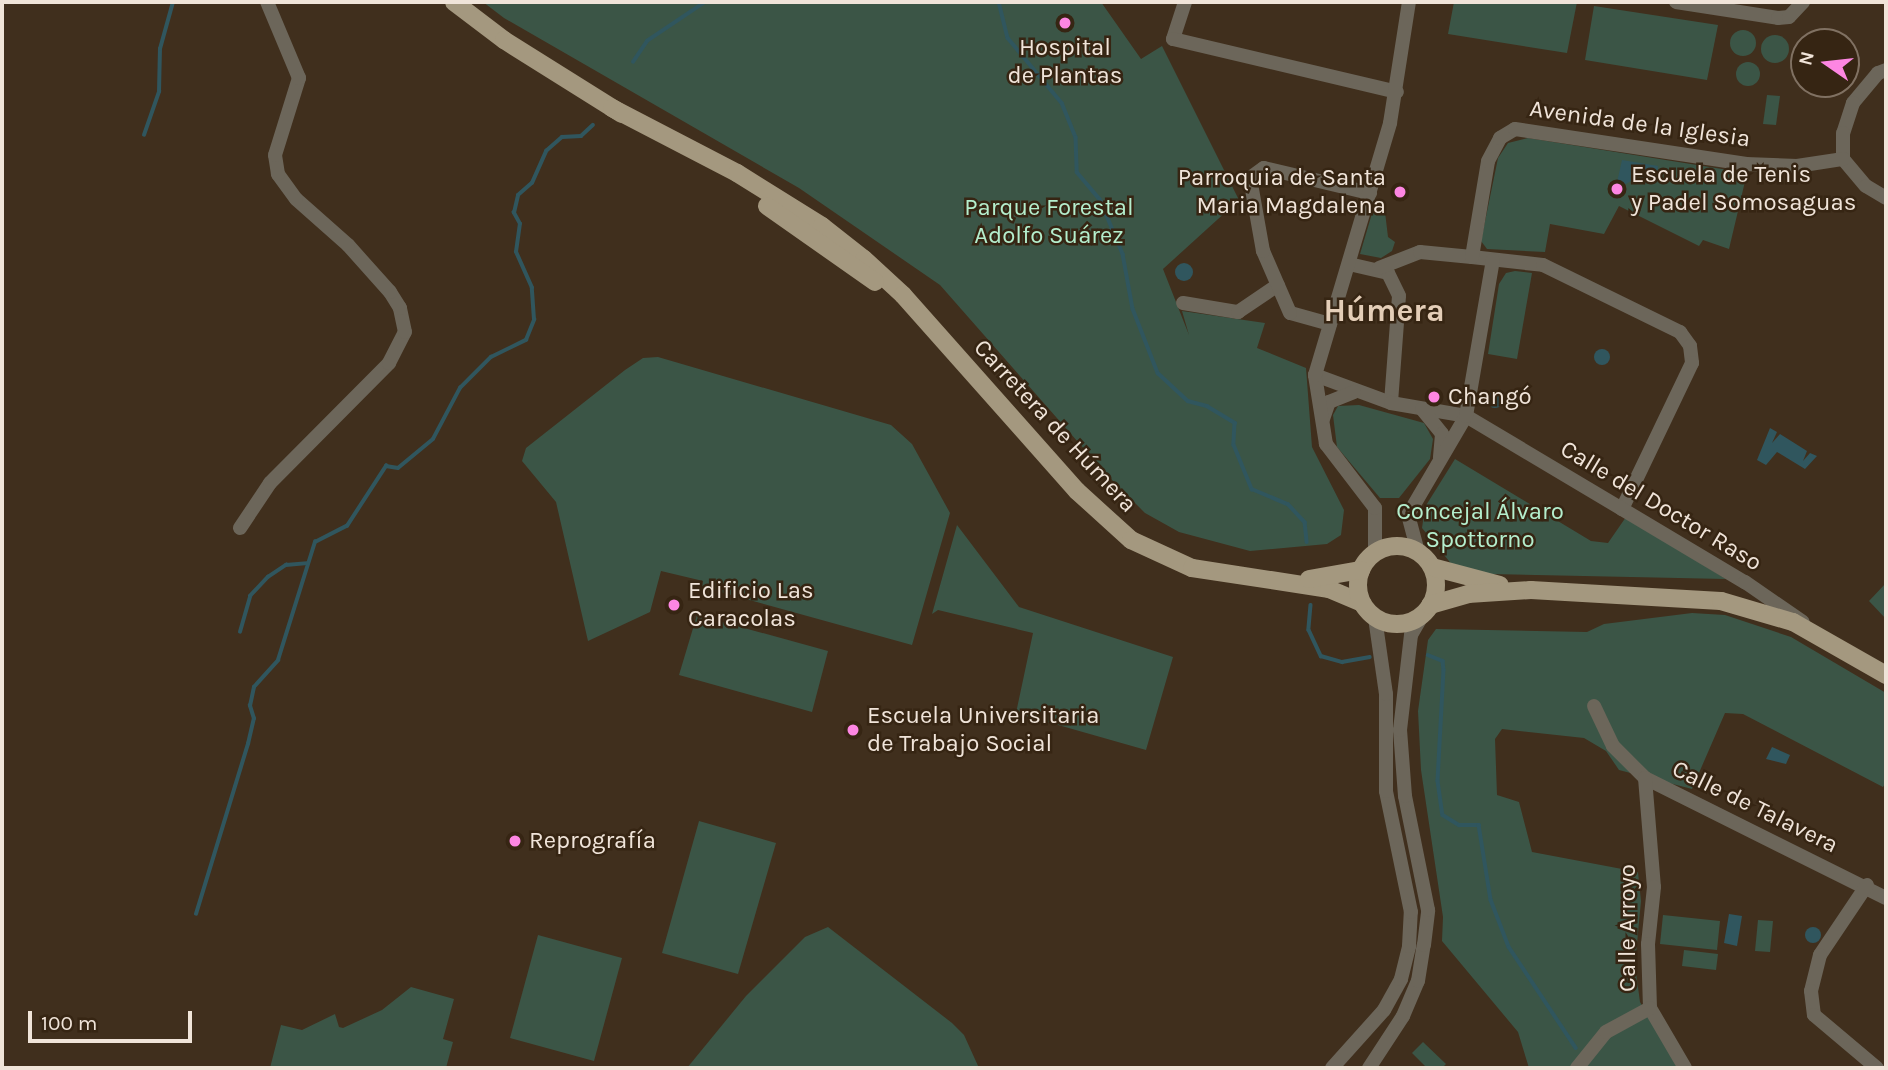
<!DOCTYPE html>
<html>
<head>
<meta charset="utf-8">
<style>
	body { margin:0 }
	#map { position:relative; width:1888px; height:1070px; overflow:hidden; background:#402f1d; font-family:Karla,sans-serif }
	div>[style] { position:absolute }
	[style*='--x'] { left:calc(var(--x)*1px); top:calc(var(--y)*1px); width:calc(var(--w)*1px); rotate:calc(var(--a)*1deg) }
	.green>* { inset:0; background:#3b5546 }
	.round { border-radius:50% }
	.water>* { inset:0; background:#30565e }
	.stream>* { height:3.5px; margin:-1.75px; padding:0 1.75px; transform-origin:1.75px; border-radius:1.75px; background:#30565e }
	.minor>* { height:14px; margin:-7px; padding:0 7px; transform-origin:7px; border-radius:7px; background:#6c665a }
	.major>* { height:18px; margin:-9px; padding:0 9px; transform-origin:9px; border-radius:9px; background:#a4987f }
	.major>.ring { margin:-9px; padding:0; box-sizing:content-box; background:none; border:18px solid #a4987f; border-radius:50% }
	.dots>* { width:19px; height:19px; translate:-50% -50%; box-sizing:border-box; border:4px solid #362513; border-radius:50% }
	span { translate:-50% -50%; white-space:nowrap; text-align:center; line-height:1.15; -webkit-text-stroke:5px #362513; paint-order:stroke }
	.poi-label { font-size:24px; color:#f0e4d9 }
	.left { translate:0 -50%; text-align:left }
	.right { translate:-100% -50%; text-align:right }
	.street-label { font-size:24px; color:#f0e4d9 }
	.park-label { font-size:24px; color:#b4eecd }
	.district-label { font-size:32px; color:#e4ceb8; font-weight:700 }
	.frame { position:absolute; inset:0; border:4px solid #f0e4d9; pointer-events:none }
	.north { position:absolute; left:1790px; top:28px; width:70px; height:70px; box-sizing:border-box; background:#362513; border:2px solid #807162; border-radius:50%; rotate:284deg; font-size:19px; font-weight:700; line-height:28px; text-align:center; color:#f0e4d9 }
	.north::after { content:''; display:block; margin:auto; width:24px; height:32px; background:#fd86e2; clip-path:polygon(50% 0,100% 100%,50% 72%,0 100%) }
	.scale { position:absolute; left:28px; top:1011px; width:164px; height:32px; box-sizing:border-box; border:4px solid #f0e4d9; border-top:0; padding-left:9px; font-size:21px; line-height:24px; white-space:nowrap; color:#f0e4d9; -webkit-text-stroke:5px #362513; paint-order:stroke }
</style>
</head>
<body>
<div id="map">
	<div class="green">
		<i style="clip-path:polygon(483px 2px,1101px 2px,1141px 59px,1162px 46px,1239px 200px,1163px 269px,1189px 335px,1182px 311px,1265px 323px,1257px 348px,1306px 368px,1312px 447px,1344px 510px,1341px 535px,1327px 544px,1250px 551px,1179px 532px,1145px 513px,1107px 475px,940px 285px,799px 188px,504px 18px)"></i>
		<i style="clip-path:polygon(1454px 2px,1577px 2px,1567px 53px,1448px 34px)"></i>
		<i style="clip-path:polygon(1594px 6px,1718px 25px,1707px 80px,1585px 60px)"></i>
		<i class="round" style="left:1730px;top:30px;width:26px;height:26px"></i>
		<i class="round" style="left:1761px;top:35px;width:28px;height:28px"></i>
		<i class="round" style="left:1736px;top:62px;width:24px;height:24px"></i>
		<i style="clip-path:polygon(1767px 95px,1780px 96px,1776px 125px,1763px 124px)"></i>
		<i style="clip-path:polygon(1528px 138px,1747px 173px,1729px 249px,1703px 240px,1699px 246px,1619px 206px,1604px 234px,1550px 224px,1545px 252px,1487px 249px,1481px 241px,1498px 158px,1508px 143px)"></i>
		<i style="clip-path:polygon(1373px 210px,1385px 212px,1388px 237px,1395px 242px,1392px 251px,1381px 258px,1360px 254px)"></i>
		<i style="clip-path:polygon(1515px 271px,1532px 273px,1517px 359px,1488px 354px,1499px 284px,1506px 273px)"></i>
		<i style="clip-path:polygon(658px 357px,891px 425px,912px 444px,950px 513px,912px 645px,702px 587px,703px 581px,661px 571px,650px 612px,588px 641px,556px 502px,522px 461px,526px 448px,625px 370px,643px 358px)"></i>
		<i style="clip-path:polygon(1359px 405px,1424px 423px,1433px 439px,1430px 459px,1399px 498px,1380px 498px,1337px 447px,1333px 415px,1338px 406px)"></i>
		<i style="clip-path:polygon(1455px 459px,1591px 541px,1608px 543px,1626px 517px,1726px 579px,1490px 574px,1453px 566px,1422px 528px,1425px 507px)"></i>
		<i style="clip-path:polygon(957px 525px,1019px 607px,1173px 657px,1146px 750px,1016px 713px,1033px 633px,938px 610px,932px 614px)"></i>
		<i style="clip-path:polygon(1886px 583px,1886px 619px,1869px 601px)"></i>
		<i style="clip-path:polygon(1692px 613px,1725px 615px,1791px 637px,1886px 693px,1886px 782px,1883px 787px,1743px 714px,1725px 713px,1692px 789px,1619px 770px,1606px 751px,1584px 738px,1502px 729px,1495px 739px,1497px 795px,1519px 802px,1532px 852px,1638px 872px,1641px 901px,1635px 965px,1640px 1002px,1679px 1068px,1529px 1068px,1518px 1032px,1442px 941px,1443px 917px,1421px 770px,1418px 711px,1428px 640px,1436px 629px,1587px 632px,1604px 624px)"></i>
		<i style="clip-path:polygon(697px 615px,828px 651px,812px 712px,679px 675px)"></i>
		<i style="clip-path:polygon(699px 821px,776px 843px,738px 974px,662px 953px)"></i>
		<i style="clip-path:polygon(1663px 915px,1720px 921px,1717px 950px,1660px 944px)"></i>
		<i style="clip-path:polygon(1758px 920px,1773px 921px,1770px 952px,1755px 951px)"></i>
		<i style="clip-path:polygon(828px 927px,952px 1023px,964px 1035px,979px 1068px,687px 1068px,746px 996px,805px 937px)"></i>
		<i style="clip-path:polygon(538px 935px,622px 958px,594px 1061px,510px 1038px)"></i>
		<i style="clip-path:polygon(1684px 950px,1718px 954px,1716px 970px,1682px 966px)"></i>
		<i style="clip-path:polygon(411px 987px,454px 999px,443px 1039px,453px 1042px,446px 1068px,270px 1068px,281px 1025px,302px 1030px,335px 1014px,339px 1027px,343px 1028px,382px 1010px)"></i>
		<i style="clip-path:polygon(1423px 1042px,1446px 1064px,1442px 1068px,1427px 1068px,1412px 1053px)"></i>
	</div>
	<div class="water">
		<i style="clip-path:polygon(1622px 160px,1658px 166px,1656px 183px,1642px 183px,1641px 175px,1626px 184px,1617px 182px)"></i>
		<i class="round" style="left:1175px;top:263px;width:18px;height:18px"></i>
		<i class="round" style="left:1594px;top:349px;width:16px;height:16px"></i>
		<i class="round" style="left:1487px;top:392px;width:16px;height:16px"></i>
		<i style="clip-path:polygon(1770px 428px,1777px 432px,1772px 443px,1780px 434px,1807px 451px,1803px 461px,1810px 453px,1817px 456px,1805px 469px,1777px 452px,1766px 465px,1757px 460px)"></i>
		<i style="clip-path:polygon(1772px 747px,1790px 755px,1786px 764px,1766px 759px)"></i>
		<i style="clip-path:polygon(1729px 914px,1742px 916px,1737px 946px,1724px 943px)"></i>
		<i class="round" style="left:1805px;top:927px;width:16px;height:16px"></i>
	</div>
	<div class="stream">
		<i style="--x:999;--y:2;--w:37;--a:76"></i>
		<i style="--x:1008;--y:38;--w:85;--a:50.3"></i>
		<i style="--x:1062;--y:103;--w:37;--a:68"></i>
		<i style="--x:1076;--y:137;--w:35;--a:88"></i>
		<i style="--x:1077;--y:172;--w:35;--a:50"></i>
		<i style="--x:1100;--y:199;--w:60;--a:67.3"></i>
		<i style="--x:1123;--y:254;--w:56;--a:79.7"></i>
		<i style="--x:1133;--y:309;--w:69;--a:68.7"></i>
		<i style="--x:1158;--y:373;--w:41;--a:43"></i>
		<i style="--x:1188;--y:401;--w:20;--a:15"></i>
		<i style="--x:1207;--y:406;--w:33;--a:31"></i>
		<i style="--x:1235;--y:423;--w:22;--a:93"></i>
		<i style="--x:1234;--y:445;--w:48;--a:67.8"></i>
		<i style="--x:1252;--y:489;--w:39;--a:23"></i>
		<i style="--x:1288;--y:504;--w:25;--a:47"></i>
		<i style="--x:1305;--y:522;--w:20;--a:84"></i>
		<i style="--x:633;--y:62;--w:25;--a:-56"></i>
		<i style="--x:647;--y:41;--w:70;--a:-33.9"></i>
		<i style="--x:144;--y:135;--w:46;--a:-70.8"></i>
		<i style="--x:159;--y:92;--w:43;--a:-88.7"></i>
		<i style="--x:160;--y:49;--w:49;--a:-74.5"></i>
		<i style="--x:1311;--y:605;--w:25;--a:95"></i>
		<i style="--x:1309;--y:630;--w:29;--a:65"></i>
		<i style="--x:1321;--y:656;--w:22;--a:16"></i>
		<i style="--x:1342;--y:662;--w:28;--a:-10"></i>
		<i style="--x:240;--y:632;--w:37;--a:-74"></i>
		<i style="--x:250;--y:596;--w:26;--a:-47"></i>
		<i style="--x:268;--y:577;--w:22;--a:-34"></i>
		<i style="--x:286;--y:565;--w:21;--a:-5"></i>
		<i style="--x:1428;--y:655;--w:16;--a:22"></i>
		<i style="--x:1443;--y:661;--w:9;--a:84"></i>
		<i style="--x:1444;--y:670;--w:111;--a:93.1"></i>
		<i style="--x:1438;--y:781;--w:34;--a:82"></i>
		<i style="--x:1443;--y:815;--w:19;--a:32"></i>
		<i style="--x:1459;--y:825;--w:20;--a:0"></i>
		<i style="--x:1479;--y:825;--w:76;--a:80.9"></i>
		<i style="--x:1491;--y:900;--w:50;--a:69"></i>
		<i style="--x:1509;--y:947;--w:121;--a:56.4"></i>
		<i style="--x:196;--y:914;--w:178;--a:-73"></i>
		<i style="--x:248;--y:744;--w:26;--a:-77"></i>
		<i style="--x:254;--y:719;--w:14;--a:-107"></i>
		<i style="--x:250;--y:706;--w:19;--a:-78"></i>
		<i style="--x:254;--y:687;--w:36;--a:-48"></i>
		<i style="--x:278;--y:660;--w:124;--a:-72.6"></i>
		<i style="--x:315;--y:542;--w:36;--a:-27"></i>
		<i style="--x:347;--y:526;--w:72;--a:-57"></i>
		<i style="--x:386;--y:466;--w:12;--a:9"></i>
		<i style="--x:398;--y:468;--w:45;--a:-39.6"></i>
		<i style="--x:433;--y:439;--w:58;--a:-62.1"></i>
		<i style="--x:460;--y:388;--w:44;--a:-45"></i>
		<i style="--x:491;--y:357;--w:39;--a:-26"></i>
		<i style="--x:526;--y:340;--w:22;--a:-68"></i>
		<i style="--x:534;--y:320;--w:32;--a:-94"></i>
		<i style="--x:532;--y:288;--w:39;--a:-114"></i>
		<i style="--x:516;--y:252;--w:28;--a:-82"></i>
		<i style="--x:520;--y:224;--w:13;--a:-119"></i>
		<i style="--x:514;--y:213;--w:18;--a:-77"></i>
		<i style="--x:518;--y:195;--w:18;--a:-41"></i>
		<i style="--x:532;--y:183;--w:35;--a:-66"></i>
		<i style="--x:546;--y:151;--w:21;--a:-41"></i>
		<i style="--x:562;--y:137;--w:19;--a:-3"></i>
		<i style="--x:581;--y:136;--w:16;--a:-43"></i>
	</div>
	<div class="minor">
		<i style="--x:1185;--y:2;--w:39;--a:108"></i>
		<i style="--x:1173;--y:39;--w:230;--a:13.3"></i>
		<i style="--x:1676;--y:2;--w:103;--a:8.9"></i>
		<i style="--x:1778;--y:18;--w:11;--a:-5"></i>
		<i style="--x:1789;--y:17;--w:21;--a:-47"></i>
		<i style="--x:1886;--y:70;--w:9;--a:159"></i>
		<i style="--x:1878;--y:73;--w:39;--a:130"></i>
		<i style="--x:1853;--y:103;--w:32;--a:108"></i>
		<i style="--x:1843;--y:133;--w:26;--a:90"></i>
		<i style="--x:1843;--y:159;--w:35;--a:50"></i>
		<i style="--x:1866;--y:186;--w:23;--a:31"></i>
		<i style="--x:1472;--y:257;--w:71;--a:6.4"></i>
		<i style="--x:1543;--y:265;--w:153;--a:26.1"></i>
		<i style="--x:1680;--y:332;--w:17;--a:54"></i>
		<i style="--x:1690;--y:346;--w:17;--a:83"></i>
		<i style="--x:1692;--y:363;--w:162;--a:115.6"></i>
		<i style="--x:1349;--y:264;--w:40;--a:13"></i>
		<i style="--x:1388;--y:273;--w:25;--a:64"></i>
		<i style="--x:1399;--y:296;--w:107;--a:94.3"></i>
		<i style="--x:1379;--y:268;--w:44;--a:-21.3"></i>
		<i style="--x:1420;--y:252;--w:52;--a:5.5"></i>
		<i style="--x:1472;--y:257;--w:97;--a:-80.5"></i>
		<i style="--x:1488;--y:161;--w:26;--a:-62"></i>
		<i style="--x:1500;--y:138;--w:17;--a:-31"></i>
		<i style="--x:1515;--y:129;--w:234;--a:8.6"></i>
		<i style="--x:1746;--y:164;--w:51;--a:2.2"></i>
		<i style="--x:1797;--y:166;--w:47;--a:-8.7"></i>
		<i style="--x:1183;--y:303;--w:56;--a:9.3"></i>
		<i style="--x:1238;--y:312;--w:48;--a:-34"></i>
		<i style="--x:1330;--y:324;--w:41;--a:-164.6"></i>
		<i style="--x:1290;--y:313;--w:68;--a:-113.5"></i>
		<i style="--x:1263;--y:251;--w:74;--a:-100.1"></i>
		<i style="--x:1250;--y:178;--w:17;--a:-36"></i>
		<i style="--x:1264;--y:168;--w:109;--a:13.3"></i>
		<i style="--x:1315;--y:375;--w:81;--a:20.2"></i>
		<i style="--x:1391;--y:403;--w:76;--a:9.8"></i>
		<i style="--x:1466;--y:416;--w:325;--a:30.8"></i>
		<i style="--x:1745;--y:582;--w:70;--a:34.6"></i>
		<i style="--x:1422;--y:409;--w:32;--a:51"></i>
		<i style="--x:1442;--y:434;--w:24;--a:95"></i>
		<i style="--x:1323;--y:419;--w:18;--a:-71"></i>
		<i style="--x:1329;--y:402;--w:27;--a:-22"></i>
		<i style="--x:240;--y:528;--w:54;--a:-56.3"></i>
		<i style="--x:270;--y:483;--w:169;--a:-45.2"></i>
		<i style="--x:389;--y:363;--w:35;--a:-63"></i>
		<i style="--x:405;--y:332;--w:25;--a:-102"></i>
		<i style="--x:400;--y:308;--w:19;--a:-122"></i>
		<i style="--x:390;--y:292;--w:63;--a:-131.8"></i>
		<i style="--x:348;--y:245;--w:69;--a:-138.5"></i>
		<i style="--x:296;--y:199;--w:31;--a:-126"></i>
		<i style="--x:278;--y:174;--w:19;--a:-99"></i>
		<i style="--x:275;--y:155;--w:81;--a:-72.7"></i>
		<i style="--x:299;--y:78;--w:82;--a:-112.8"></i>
		<i style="--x:1375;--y:552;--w:44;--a:-90"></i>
		<i style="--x:1375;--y:508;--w:81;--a:-127.4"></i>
		<i style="--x:1326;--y:444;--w:70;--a:-99.1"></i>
		<i style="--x:1315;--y:375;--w:263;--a:-73.4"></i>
		<i style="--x:1390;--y:123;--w:122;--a:-81.1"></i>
		<i style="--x:1418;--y:552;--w:38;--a:-105"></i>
		<i style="--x:1408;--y:515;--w:115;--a:-59.6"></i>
		<i style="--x:1466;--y:416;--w:158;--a:-80.2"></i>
		<i style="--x:1594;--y:706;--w:44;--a:64.6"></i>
		<i style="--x:1613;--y:746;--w:45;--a:45"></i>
		<i style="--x:1645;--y:778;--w:269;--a:26.5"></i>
		<i style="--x:1645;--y:778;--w:109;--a:85.3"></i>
		<i style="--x:1654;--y:887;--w:57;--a:96"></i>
		<i style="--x:1648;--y:944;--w:64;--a:88.2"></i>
		<i style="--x:1650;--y:1008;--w:69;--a:59.7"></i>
		<i style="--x:1867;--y:885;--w:84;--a:123.9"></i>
		<i style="--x:1820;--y:955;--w:37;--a:104"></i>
		<i style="--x:1811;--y:991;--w:24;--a:83"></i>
		<i style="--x:1814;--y:1015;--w:82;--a:40.1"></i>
		<i style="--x:1332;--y:1068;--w:78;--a:-48.1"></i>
		<i style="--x:1384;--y:1010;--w:35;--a:-61"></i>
		<i style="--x:1401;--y:979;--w:34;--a:-76"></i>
		<i style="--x:1409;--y:946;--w:34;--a:-87"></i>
		<i style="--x:1411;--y:912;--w:124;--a:-101.7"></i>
		<i style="--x:1386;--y:791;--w:97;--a:-90"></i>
		<i style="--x:1386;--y:694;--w:77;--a:-98.2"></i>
		<i style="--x:1369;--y:1068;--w:62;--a:-56.8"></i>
		<i style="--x:1403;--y:1016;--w:38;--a:-67"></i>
		<i style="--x:1418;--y:981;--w:36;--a:-81"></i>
		<i style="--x:1424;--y:945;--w:35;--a:-83"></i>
		<i style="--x:1428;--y:910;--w:116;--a:-101.4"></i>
		<i style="--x:1405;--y:796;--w:66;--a:-94.3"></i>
		<i style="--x:1400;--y:730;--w:96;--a:-83.4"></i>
		<i style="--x:1411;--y:635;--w:24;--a:-60"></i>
		<i style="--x:1577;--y:1068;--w:46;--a:-51.1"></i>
		<i style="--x:1606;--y:1032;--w:50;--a:-28.6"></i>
	</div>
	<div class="major">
		<i style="--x:454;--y:2;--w:63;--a:37.2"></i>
		<i style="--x:504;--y:40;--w:139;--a:32.1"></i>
		<i style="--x:612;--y:108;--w:141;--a:27.5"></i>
		<i style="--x:737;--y:173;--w:100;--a:31.9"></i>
		<i style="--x:822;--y:226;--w:53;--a:38.2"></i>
		<i style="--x:864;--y:259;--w:53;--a:42.7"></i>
		<i style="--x:903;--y:295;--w:262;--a:48.4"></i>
		<i style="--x:1077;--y:491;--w:73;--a:42.2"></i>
		<i style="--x:1131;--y:540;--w:67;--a:24.7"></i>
		<i style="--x:1192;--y:568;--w:139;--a:8.7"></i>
		<i style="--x:1329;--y:589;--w:36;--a:23"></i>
		<i style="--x:767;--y:206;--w:132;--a:35.1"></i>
		<i class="ring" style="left:1358px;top:546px;width:60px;height:60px"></i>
		<i style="--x:1432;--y:567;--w:70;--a:14.8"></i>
		<i style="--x:1309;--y:579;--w:53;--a:-9.8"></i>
		<i style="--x:1430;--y:605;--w:40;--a:-16"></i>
		<i style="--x:1468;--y:594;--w:63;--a:-3.6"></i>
		<i style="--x:1531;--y:590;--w:190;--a:3.3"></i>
		<i style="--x:1721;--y:601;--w:75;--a:16.3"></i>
		<i style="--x:1793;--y:622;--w:107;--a:29.7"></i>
	</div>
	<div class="dots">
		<i style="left:1065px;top:23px;background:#fd86e2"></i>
		<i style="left:1617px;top:189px;background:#fd86e2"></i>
		<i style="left:1400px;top:192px;background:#fd86e2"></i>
		<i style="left:1434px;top:397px;background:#fd86e2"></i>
		<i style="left:674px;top:605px;background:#fd86e2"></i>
		<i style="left:853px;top:730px;background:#fd86e2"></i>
		<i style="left:515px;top:841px;background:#fd86e2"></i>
	</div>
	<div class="poi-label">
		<span style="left:1065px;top:62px">Hospital<br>de Plantas</span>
		<span class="left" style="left:1631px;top:189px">Escuela de Tenis<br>y Padel Somosaguas</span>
		<span class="right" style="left:1386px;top:192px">Parroquia de Santa<br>Maria Magdalena</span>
		<span class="left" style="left:1448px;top:397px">Changó</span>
		<span class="left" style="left:688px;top:605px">Edificio Las<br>Caracolas</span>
		<span class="left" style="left:867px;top:730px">Escuela Universitaria<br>de Trabajo Social</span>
		<span class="left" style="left:529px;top:841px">Reprografía</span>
	</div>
	<div class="street-label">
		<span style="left:1640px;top:124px;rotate:8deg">Avenida de la Iglesia</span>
		<span style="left:1055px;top:426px;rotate:47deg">Carretera de Húmera</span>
		<span style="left:1661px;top:506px;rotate:31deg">Calle del Doctor Raso</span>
		<span style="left:1755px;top:807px;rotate:26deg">Calle de Talavera</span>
		<span style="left:1628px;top:928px;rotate:-90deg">Calle Arroyo</span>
	</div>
	<div class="park-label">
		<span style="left:1049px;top:222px">Parque Forestal<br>Adolfo Suárez</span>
		<span style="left:1480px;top:526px">Concejal Álvaro<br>Spottorno</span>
	</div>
	<div class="district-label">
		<span style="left:1384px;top:311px">Húmera</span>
	</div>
	<div class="frame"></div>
	<div class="north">N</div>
	<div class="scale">100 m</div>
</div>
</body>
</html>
